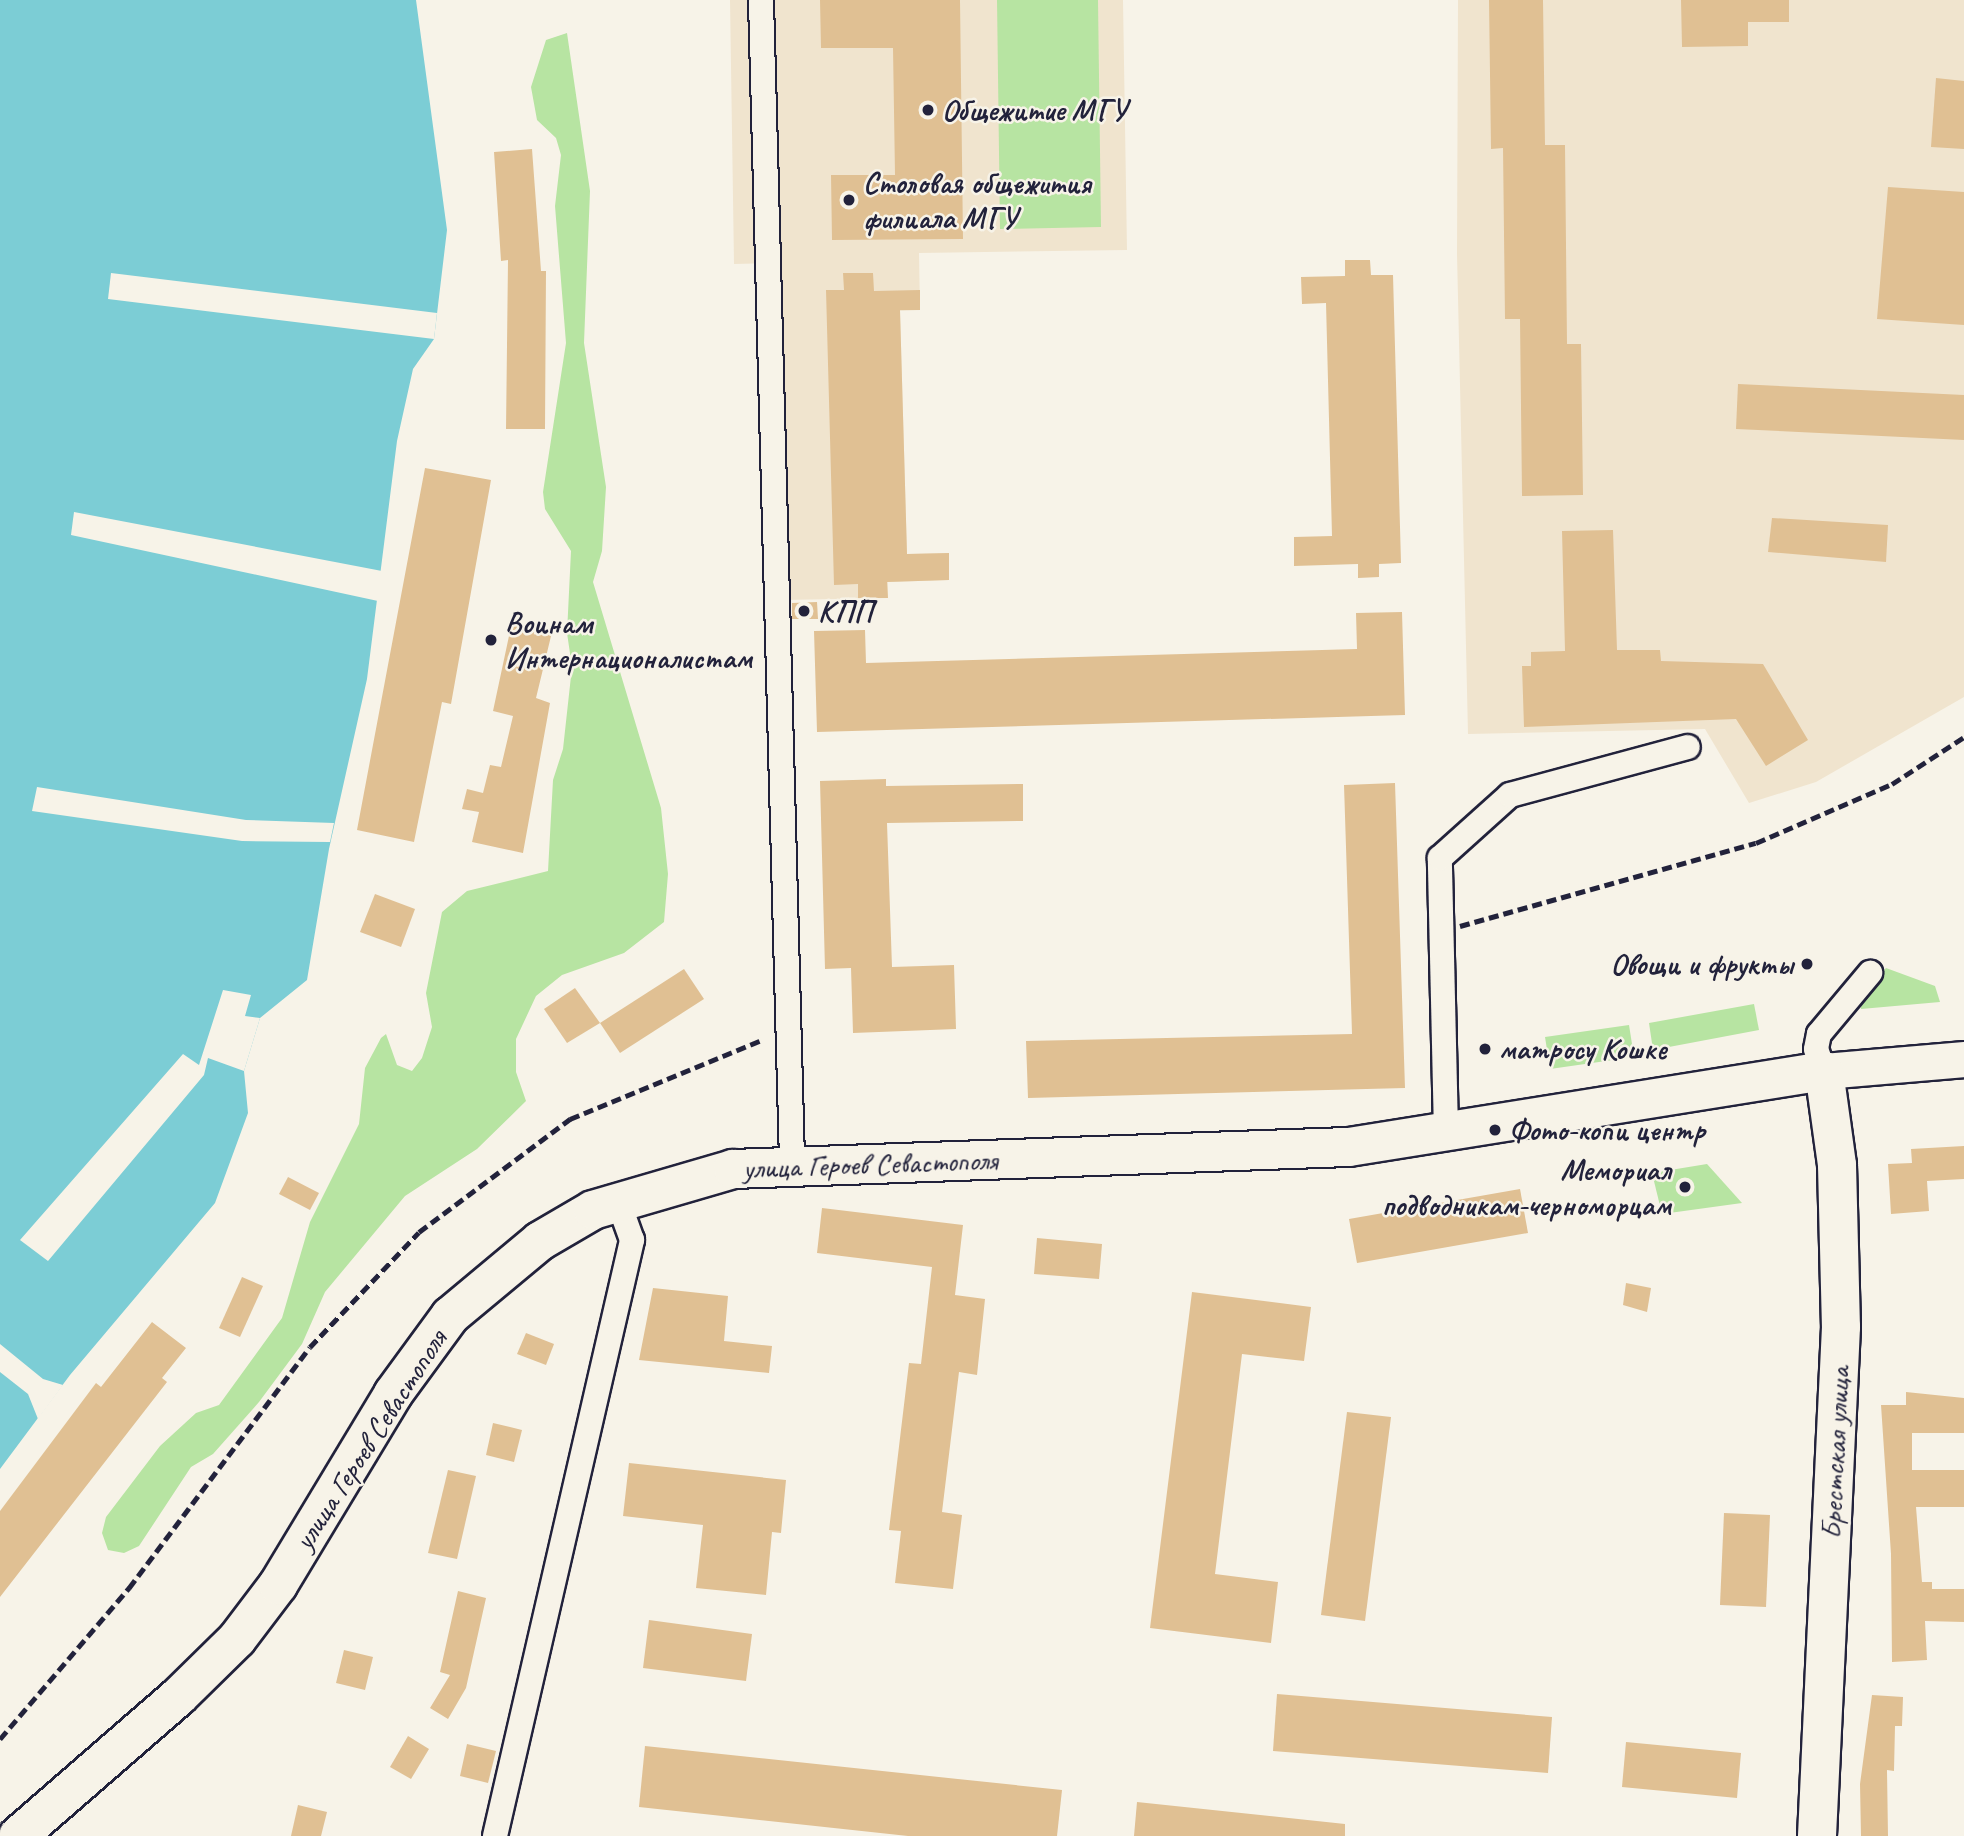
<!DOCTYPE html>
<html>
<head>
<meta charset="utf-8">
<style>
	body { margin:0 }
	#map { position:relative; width:1964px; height:1836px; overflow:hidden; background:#f7f3e8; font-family:Caveat,sans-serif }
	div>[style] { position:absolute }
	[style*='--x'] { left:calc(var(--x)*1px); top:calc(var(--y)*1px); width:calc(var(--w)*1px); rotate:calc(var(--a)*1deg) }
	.built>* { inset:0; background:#f0e4ce }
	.green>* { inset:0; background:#b7e4a2 }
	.water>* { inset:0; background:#7ccdd5 }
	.pier>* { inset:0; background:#f7f3e8 }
	.building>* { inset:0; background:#e0c093 }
	.roads { filter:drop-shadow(2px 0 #22223b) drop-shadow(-2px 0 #22223b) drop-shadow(0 2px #22223b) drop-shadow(0 -2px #22223b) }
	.street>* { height:24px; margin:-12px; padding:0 12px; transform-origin:12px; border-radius:12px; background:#f7f3e8 }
	.secondary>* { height:35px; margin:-17.5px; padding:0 17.5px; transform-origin:17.5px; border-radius:17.5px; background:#f7f3e8 }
	.primary>* { height:38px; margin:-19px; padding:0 19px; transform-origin:19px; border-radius:19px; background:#f7f3e8 }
	.rail>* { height:5px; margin-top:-2.5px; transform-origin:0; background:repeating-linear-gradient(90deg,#22223b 0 10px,transparent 0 15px) }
	.dots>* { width:19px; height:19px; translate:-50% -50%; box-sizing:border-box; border:4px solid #f7f3e8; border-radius:50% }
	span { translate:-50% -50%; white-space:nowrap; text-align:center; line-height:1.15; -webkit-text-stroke:5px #f7f3e8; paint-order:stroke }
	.poi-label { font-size:30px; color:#22223b; font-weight:700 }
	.left { translate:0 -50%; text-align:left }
	.right { translate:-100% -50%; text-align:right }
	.street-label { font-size:30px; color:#22223b }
</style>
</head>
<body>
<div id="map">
	<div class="built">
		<i style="clip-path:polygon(730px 0,1123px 0,1127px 250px,919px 253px,920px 310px,900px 311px,907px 554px,949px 553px,949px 580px,888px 582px,888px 598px,783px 600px,778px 263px,734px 264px)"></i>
		<i style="clip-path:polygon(1458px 0,1964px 0,1964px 697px,1816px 782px,1749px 803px,1705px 729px,1468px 734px,1457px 254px)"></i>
	</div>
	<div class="green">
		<i style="clip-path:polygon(997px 0,1098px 0,1101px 227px,1000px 229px)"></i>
		<i style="clip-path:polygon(567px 33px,590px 191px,584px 343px,606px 487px,602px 551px,593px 582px,661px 808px,668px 874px,664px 922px,624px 953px,562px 975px,536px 996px,516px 1039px,516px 1072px,526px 1101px,477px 1149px,405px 1196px,325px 1292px,302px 1344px,259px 1402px,213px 1454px,191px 1467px,139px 1546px,124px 1553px,108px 1550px,102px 1533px,106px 1517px,160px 1446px,196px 1413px,219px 1405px,282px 1318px,310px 1222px,359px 1124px,365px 1068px,381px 1038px,386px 1034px,397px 1065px,412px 1071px,422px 1058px,432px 1027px,426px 993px,442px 912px,467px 891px,548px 871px,553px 780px,563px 749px,572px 667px,567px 633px,571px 551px,545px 509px,543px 492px,566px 343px,555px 206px,561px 155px,556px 138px,537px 120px,531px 87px,546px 40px)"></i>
		<i style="clip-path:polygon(1886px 968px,1935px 986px,1940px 1002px,1861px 1009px,1859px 996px)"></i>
		<i style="clip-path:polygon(1754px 1004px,1759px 1030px,1653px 1050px,1649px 1023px)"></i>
		<i style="clip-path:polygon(1629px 1025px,1634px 1057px,1550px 1069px,1545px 1037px)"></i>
		<i style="clip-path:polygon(1707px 1164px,1742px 1203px,1662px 1214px,1652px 1173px)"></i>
	</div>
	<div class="water">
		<i style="clip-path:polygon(0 0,416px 0,447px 230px,434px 339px,413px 369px,397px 441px,367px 679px,329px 849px,307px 980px,260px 1018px,244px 1071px,248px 1113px,215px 1203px,70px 1375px,0 1469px)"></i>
	</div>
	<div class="pier">
		<i style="clip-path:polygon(111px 273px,437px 313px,434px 339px,108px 299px)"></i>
		<i style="clip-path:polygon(74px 512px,382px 571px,378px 601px,71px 535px)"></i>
		<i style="clip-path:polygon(37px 787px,246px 820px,334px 823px,330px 842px,242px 841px,32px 811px)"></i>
		<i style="clip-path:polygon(223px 990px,251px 995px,245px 1016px,260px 1018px,244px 1071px,208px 1058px,204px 1075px,48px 1261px,20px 1240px,183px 1054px,199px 1065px)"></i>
		<i style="clip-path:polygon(0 1344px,43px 1379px,63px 1385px,38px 1419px,28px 1394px,0 1372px)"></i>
	</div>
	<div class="building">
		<i style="clip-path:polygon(820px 0,960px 0,963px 239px,832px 240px,831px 175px,895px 175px,893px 48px,821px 48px)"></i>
		<i style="clip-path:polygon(1489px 0,1543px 0,1545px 145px,1565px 145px,1567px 344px,1581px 344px,1583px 495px,1522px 496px,1520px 319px,1505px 319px,1503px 148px,1491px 149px)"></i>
		<i style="clip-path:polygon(1681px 0,1789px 0,1789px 22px,1748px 22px,1748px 46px,1682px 47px)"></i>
		<i style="clip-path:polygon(1936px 78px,1964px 81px,1964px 149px,1931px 147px)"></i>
		<i style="clip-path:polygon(532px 149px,541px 271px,546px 271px,545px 429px,506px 429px,508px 260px,501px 261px,494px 152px)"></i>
		<i style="clip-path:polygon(1888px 187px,1964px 192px,1964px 325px,1877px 319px)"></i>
		<i style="clip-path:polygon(1345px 260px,1370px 260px,1371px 275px,1393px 275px,1401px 563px,1379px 564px,1379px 577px,1358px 578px,1358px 564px,1294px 566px,1294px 537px,1332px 536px,1326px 303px,1302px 304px,1301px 277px,1345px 276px)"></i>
		<i style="clip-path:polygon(843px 273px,873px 273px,874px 291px,920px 290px,920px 310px,900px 310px,907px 554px,949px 553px,949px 580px,887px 582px,888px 598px,858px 598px,858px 584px,834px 585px,826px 290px,844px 290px)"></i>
		<i style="clip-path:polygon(1738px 384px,1964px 395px,1964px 440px,1736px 429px)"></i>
		<i style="clip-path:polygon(425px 468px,491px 480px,451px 704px,442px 702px,414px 842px,357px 830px)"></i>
		<i style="clip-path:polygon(1772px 518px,1888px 525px,1886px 562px,1768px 552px)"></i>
		<i style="clip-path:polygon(1613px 530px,1617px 650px,1660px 650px,1661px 661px,1763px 664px,1808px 740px,1766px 766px,1736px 719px,1524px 727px,1522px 666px,1531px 666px,1531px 652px,1565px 651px,1562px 531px)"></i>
		<i style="clip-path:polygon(817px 602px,818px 619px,792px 619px,792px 603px)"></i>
		<i style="clip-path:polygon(1402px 612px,1405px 715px,817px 732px,814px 631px,865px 630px,866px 663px,1357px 649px,1356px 613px)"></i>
		<i style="clip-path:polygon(512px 622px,552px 632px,536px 698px,550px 703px,523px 853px,472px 842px,479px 812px,462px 809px,467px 789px,483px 793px,490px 765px,501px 767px,513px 716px,493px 711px)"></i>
		<i style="clip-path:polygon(886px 779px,886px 786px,1023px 784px,1023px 821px,887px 823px,892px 967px,954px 965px,956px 1029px,853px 1033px,851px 968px,825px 969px,820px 781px)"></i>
		<i style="clip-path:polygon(1395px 783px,1405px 1088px,1028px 1098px,1026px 1041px,1352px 1034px,1344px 785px)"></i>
		<i style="clip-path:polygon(375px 894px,415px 909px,401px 947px,360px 932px)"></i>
		<i style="clip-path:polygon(684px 969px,704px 999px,620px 1053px,600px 1023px)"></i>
		<i style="clip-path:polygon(575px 988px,600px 1023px,567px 1043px,544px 1009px)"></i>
		<i style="clip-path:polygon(1964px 1146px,1964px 1179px,1927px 1181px,1929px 1211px,1891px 1214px,1888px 1164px,1912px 1163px,1911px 1149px)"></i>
		<i style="clip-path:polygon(288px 1177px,319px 1193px,310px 1210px,279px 1194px)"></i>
		<i style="clip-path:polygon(1520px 1189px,1528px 1233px,1357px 1263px,1349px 1219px)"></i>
		<i style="clip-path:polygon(822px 1208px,963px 1225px,955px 1295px,985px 1299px,977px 1375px,959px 1372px,942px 1512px,962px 1515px,953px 1589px,895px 1583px,901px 1531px,889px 1530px,909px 1363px,921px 1364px,932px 1267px,817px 1253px)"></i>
		<i style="clip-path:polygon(1037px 1238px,1102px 1244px,1099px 1279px,1034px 1274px)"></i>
		<i style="clip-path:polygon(242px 1277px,263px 1286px,240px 1337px,219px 1328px)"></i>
		<i style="clip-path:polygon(1626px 1283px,1651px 1288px,1647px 1312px,1623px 1305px)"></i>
		<i style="clip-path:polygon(653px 1288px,728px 1296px,724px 1341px,772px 1346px,769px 1373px,639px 1360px)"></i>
		<i style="clip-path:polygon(1192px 1292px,1311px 1307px,1304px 1361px,1242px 1354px,1215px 1574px,1278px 1582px,1271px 1643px,1150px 1628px)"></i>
		<i style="clip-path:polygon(152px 1322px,186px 1348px,162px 1378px,167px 1382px,0 1597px,0 1511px,96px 1383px,101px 1387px)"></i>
		<i style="clip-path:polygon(526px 1333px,554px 1344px,546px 1365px,517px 1354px)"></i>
		<i style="clip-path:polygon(1906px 1392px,1964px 1398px,1964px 1433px,1912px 1433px,1912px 1470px,1964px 1470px,1964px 1507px,1916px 1507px,1922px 1582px,1932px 1582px,1932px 1589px,1964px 1589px,1964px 1622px,1925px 1621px,1927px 1660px,1892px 1662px,1891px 1554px,1881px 1405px,1906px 1405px)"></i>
		<i style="clip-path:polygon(1347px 1412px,1391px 1417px,1365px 1621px,1321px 1615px)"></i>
		<i style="clip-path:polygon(493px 1423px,522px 1430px,514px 1462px,486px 1455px)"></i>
		<i style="clip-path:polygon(629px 1463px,786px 1480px,781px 1533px,772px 1532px,766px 1595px,696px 1588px,703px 1525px,623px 1516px)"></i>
		<i style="clip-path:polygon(448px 1470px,476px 1476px,457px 1559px,428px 1553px)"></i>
		<i style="clip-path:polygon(1724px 1513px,1770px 1515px,1766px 1607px,1720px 1605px)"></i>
		<i style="clip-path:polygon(458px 1591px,486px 1598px,466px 1688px,448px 1719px,430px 1708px,450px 1675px,440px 1672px)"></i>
		<i style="clip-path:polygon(649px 1620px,752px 1634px,746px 1681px,643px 1668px)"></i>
		<i style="clip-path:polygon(344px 1650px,373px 1657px,365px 1690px,336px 1683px)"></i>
		<i style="clip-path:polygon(1277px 1694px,1552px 1717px,1548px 1773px,1273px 1751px)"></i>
		<i style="clip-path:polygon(1872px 1695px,1903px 1697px,1902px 1726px,1895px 1726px,1894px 1771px,1887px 1770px,1888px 1836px,1861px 1836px,1860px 1784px)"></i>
		<i style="clip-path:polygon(408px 1736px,429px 1749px,411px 1779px,390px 1767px)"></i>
		<i style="clip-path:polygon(1626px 1742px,1741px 1753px,1737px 1798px,1622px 1787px)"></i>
		<i style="clip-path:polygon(467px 1744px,496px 1751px,488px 1783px,460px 1776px)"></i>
		<i style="clip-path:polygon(645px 1746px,1062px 1790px,1057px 1836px,908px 1836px,639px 1807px)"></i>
		<i style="clip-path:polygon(1137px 1802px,1345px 1824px,1345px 1836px,1134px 1836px)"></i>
		<i style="clip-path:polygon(298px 1805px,327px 1812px,321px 1836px,291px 1836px)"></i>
	</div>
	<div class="roads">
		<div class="street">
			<i style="--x:761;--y:0;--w:1163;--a:88.47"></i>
			<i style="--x:1824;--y:1071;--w:23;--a:-110"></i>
			<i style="--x:1816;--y:1049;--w:15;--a:-79"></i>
			<i style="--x:1819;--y:1034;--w:80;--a:-50.1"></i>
			<i style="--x:1446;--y:1132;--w:274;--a:-91.3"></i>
			<i style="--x:1440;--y:858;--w:94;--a:-42"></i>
			<i style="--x:1510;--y:795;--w:184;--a:-15.1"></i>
			<i style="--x:495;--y:1836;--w:612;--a:-77.05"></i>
			<i style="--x:632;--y:1240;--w:41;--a:-109.7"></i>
		</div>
		<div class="secondary">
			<i style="--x:1824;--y:1071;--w:141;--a:-4.9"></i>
		</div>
		<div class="primary">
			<i style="--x:18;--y:1836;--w:213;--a:-41"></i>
			<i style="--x:179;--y:1696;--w:81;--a:-44.5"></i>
			<i style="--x:237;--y:1639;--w:68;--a:-52.8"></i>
			<i style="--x:278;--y:1585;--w:223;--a:-58.9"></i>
			<i style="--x:393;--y:1394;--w:97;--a:-53.8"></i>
			<i style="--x:450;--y:1316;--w:117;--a:-39.8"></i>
			<i style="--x:540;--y:1241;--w:61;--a:-30.3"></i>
			<i style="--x:593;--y:1210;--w:146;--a:-16.3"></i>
			<i style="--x:733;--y:1169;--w:616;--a:-2.05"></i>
			<i style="--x:1349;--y:1147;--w:481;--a:-9.1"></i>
			<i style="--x:1824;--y:1071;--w:95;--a:82.1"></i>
			<i style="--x:1837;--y:1165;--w:162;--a:88.6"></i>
			<i style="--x:1841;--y:1327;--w:510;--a:92.7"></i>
		</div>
	</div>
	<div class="rail">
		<i style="--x:1460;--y:926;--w:307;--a:-15.7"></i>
		<i style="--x:1756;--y:843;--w:148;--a:-23.5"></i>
		<i style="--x:1892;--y:784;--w:86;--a:-33.1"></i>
		<i style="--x:0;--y:1739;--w:199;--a:-49.5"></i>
		<i style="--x:129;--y:1588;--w:301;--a:-53.1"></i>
		<i style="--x:310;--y:1347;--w:158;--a:-46.5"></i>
		<i style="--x:419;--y:1232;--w:189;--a:-36.8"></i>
		<i style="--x:570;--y:1119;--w:210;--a:-22.4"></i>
	</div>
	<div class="dots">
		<i style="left:928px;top:110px;background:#22223b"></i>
		<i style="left:849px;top:200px;background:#22223b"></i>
		<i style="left:804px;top:611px;background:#22223b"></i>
		<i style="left:491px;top:640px;background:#22223b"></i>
		<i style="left:1807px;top:964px;background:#22223b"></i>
		<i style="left:1485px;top:1049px;background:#22223b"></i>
		<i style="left:1495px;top:1130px;background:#22223b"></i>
		<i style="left:1685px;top:1187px;background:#22223b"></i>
	</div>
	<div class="poi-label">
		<span class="left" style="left:942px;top:110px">Общежитие МГУ</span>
		<span class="left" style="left:863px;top:200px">Столовая общежития<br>филиала МГУ</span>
		<span class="left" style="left:818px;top:611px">КПП</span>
		<span class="left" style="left:505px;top:640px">Воинам<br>Интернационалистам</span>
		<span class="right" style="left:1793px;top:964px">Овощи и фрукты</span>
		<span class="left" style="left:1499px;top:1049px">матросу Кошке</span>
		<span class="left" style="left:1509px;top:1130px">Фото-копи центр</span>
		<span class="right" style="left:1671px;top:1187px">Мемориал<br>подводникам-черноморцам</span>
	</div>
	<div class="street-label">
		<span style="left:870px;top:1164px;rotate:-2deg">улица Героев Севастополя</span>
		<span style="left:370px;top:1440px;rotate:-57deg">улица Героев Севастополя</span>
		<span style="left:1835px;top:1453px;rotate:-87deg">Брестская улица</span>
	</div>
</div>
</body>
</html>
